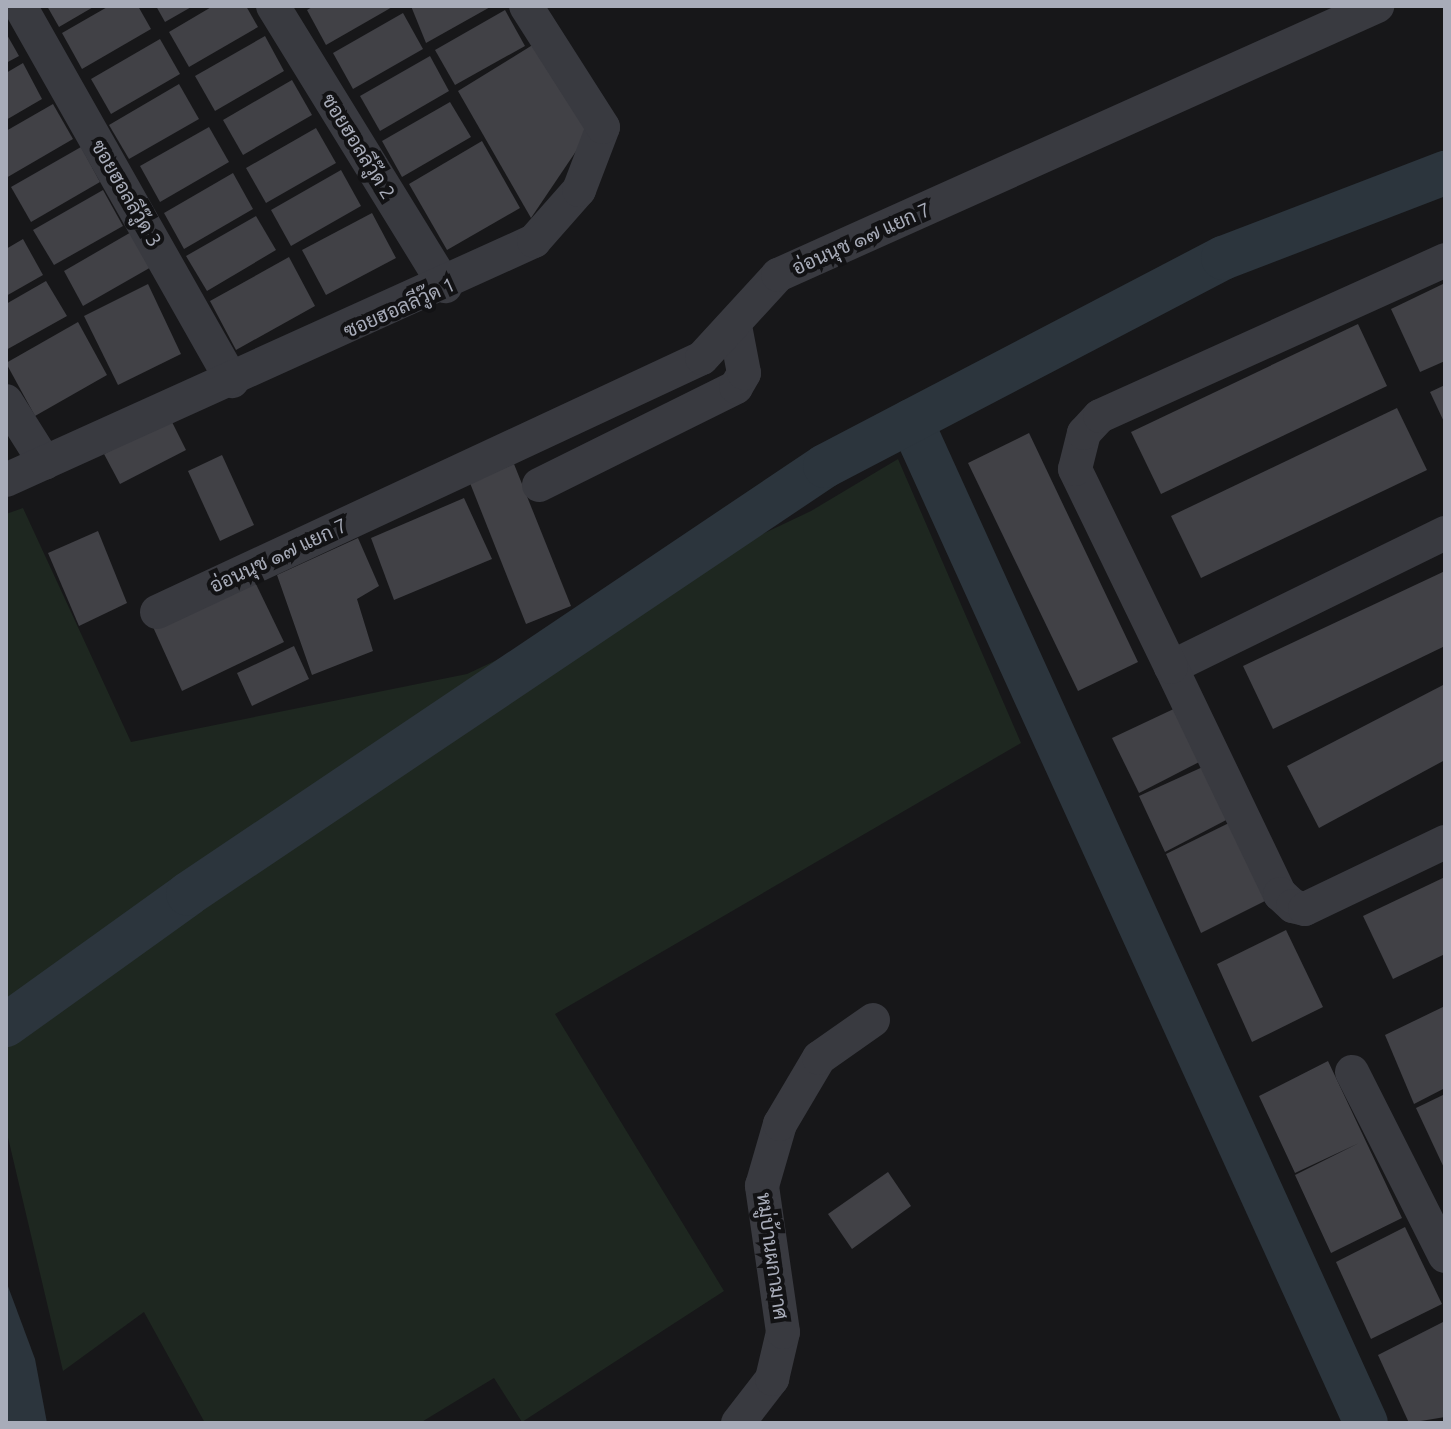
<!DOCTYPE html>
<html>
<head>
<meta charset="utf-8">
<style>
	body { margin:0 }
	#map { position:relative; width:1451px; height:1429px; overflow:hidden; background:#171719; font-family:Ubuntu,Sarabun,sans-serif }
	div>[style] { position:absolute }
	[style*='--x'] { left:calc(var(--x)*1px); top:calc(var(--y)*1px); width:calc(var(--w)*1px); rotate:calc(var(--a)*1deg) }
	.green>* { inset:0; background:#1e2720 }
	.water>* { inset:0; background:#2c353d }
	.canal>* { height:44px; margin:-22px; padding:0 22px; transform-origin:22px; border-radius:22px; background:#2c353d }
	.building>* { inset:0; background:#414146 }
	.minor>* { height:34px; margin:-17px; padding:0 17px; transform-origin:17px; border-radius:17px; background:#393a40 }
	span { translate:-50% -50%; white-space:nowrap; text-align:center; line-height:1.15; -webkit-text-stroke:8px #121214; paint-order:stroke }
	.street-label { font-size:20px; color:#a8acb9 }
	.frame { position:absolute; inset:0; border:8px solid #a8acb9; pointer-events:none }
</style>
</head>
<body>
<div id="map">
	<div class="green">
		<i style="clip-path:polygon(898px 459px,1021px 743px,555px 1014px,724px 1291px,522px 1422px,494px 1378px,420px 1423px,205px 1423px,144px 1312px,63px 1371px,6px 1129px,6px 514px,23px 508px,131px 742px,467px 674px,811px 511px)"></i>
	</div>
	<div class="water">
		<i style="clip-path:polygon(6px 1281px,35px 1359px,47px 1423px,6px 1423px)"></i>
	</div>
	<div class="canal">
		<i style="--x:911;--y:421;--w:1100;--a:65.58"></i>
		<i style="--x:6;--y:1025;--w:224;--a:-35.7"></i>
		<i style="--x:188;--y:894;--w:767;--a:-33.9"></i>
		<i style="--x:825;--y:466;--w:449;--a:-27.6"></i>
		<i style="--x:1223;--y:258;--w:238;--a:-21"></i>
	</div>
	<div class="building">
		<i style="clip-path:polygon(47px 6px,95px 6px,59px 27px)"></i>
		<i style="clip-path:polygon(109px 6px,138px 6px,151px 29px,82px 69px,62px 33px)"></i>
		<i style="clip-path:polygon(156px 6px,193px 6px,165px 22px)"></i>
		<i style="clip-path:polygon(213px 6px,246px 6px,258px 27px,189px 67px,169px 32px)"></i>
		<i style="clip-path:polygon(314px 6px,394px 6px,326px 45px,307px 10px)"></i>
		<i style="clip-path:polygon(411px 6px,492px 6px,426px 43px)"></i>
		<i style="clip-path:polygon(505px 10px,525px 46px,455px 85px,435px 50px)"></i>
		<i style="clip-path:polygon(403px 13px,423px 49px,353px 89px,333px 53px)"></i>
		<i style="clip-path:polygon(6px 33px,19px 56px,6px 63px)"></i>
		<i style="clip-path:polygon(265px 36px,284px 71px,215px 111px,195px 76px)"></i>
		<i style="clip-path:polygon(160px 39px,180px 74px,111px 114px,91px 79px)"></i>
		<i style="clip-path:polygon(539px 41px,591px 129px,531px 218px,458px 91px)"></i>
		<i style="clip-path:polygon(430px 56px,449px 91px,380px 131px,360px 96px)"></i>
		<i style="clip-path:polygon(23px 63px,42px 99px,6px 120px,6px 73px)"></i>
		<i style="clip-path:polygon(292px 80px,312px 115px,243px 155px,223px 120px)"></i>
		<i style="clip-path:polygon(179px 84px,199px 119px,129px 159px,109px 125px)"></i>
		<i style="clip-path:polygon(450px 102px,471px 137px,402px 177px,382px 141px)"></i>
		<i style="clip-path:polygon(53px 104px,73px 139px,6px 178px,6px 131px)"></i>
		<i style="clip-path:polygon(209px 127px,229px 162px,160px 202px,140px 166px)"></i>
		<i style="clip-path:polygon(316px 128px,336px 163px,266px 203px,246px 168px)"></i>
		<i style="clip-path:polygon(482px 141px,520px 208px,447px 250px,409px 184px)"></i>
		<i style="clip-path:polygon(81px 147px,100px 182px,31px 222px,11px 187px)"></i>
		<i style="clip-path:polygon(341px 170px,361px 206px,291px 246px,271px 210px)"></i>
		<i style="clip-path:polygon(233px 173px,253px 209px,184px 249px,164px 213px)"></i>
		<i style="clip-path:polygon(103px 190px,123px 226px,54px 265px,33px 230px)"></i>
		<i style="clip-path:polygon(372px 213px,396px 258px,326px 295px,302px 250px)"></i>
		<i style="clip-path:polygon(256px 216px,276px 250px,207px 291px,186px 256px)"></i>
		<i style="clip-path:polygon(133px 231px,153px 266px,83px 306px,64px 271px)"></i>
		<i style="clip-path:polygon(23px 239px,43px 275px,6px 296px,6px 249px)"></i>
		<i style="clip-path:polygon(289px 257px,315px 306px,236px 350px,210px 301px)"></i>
		<i style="clip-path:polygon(46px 281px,67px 316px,6px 350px,6px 304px)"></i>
		<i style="clip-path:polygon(1445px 283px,1445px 361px,1420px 372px,1391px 309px)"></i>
		<i style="clip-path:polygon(148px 284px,181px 354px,118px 385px,84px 316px)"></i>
		<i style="clip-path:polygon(78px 322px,107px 375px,35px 416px,6px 363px)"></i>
		<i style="clip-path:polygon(1358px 324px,1387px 386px,1161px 494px,1131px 432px)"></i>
		<i style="clip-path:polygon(1445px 385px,1445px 424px,1430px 392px)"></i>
		<i style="clip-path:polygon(1397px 408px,1427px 470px,1201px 578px,1171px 516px)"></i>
		<i style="clip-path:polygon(171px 420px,186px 450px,120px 484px,104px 454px)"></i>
		<i style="clip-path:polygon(1029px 433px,1138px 662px,1078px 691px,968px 463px)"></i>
		<i style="clip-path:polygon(222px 455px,254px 525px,220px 541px,188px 471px)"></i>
		<i style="clip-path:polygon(514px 464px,571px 606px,526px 624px,470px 483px)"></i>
		<i style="clip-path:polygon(464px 498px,492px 559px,394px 600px,371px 538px)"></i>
		<i style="clip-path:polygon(98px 531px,127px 603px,79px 626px,48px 553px)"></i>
		<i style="clip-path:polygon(358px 538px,379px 586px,357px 599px,373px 651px,312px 675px,277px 575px)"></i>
		<i style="clip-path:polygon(1445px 571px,1445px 646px,1273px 729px,1243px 666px)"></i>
		<i style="clip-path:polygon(255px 582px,284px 642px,182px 691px,153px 627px)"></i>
		<i style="clip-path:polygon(294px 646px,309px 679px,252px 706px,237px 673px)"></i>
		<i style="clip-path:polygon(1445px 684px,1445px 760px,1319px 828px,1287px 766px)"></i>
		<i style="clip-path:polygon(1180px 706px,1205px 759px,1139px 793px,1112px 738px)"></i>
		<i style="clip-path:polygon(1207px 765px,1232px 817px,1165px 852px,1139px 796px)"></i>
		<i style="clip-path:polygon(1235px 820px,1273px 897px,1201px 933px,1166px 854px)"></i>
		<i style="clip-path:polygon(1445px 877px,1445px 954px,1393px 979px,1363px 916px)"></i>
		<i style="clip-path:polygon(1286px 930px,1323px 1007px,1252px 1042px,1217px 964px)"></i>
		<i style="clip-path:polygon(1445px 1006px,1445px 1088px,1414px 1104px,1385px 1035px)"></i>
		<i style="clip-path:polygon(1328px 1061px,1402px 1218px,1331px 1253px,1295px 1175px,1359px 1143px,1295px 1173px,1259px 1096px)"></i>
		<i style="clip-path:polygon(1445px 1094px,1445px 1170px,1416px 1108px)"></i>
		<i style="clip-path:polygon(888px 1172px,911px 1206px,852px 1249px,828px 1214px)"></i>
		<i style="clip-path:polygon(1405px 1227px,1442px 1304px,1371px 1339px,1336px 1262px)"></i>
		<i style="clip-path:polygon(1445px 1321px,1445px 1417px,1409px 1423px,1378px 1355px)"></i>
	</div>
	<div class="minor">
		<i style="--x:20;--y:6;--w:431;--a:60.5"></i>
		<i style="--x:273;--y:6;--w:329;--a:58.4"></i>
		<i style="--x:6;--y:401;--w:73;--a:57.8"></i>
		<i style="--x:6;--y:480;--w:580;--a:-24.35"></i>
		<i style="--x:534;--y:241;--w:68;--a:-48.6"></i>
		<i style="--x:579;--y:190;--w:67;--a:-69.1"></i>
		<i style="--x:603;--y:127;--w:143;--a:-122.5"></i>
		<i style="--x:539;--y:485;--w:220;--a:-26.4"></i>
		<i style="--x:736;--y:387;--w:16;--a:-60"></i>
		<i style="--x:744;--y:373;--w:48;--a:-100.8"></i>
		<i style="--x:1445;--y:533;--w:305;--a:153.9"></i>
		<i style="--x:1171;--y:667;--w:252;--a:64.4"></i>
		<i style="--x:1280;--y:894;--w:18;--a:43"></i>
		<i style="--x:1293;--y:906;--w:12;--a:14"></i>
		<i style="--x:1305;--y:909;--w:155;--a:-25.6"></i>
		<i style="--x:157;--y:612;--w:601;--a:-24.99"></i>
		<i style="--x:702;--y:358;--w:113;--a:-47.5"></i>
		<i style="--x:778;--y:275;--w:657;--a:-24.18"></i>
		<i style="--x:1171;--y:667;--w:220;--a:-115.9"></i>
		<i style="--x:1075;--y:469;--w:37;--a:-76"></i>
		<i style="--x:1084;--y:433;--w:23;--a:-47"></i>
		<i style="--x:1100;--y:416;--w:379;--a:-24.3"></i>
		<i style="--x:1352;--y:1072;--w:206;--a:63.2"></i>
		<i style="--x:738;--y:1423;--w:56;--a:-52.3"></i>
		<i style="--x:772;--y:1379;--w:48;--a:-76.8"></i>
		<i style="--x:783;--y:1332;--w:148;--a:-98.2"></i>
		<i style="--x:762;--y:1186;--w:65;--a:-73.8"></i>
		<i style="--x:780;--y:1124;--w:77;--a:-59.4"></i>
		<i style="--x:819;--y:1058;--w:66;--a:-35.1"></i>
	</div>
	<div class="street-label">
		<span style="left:359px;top:146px;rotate:58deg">ซอยฮอลลีวู๊ด 2</span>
		<span style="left:127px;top:193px;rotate:60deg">ซอยฮอลลีวู๊ด 3</span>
		<span style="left:861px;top:238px;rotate:-24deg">อ่อนนุช ๑๗ แยก 7</span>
		<span style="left:399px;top:307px;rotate:-24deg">ซอยฮอลลีวู๊ด 1</span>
		<span style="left:278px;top:555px;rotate:-25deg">อ่อนนุช ๑๗ แยก 7</span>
		<span style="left:773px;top:1256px;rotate:82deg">หมู่บ้านผกามาศ</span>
	</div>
	<div class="frame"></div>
</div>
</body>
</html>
